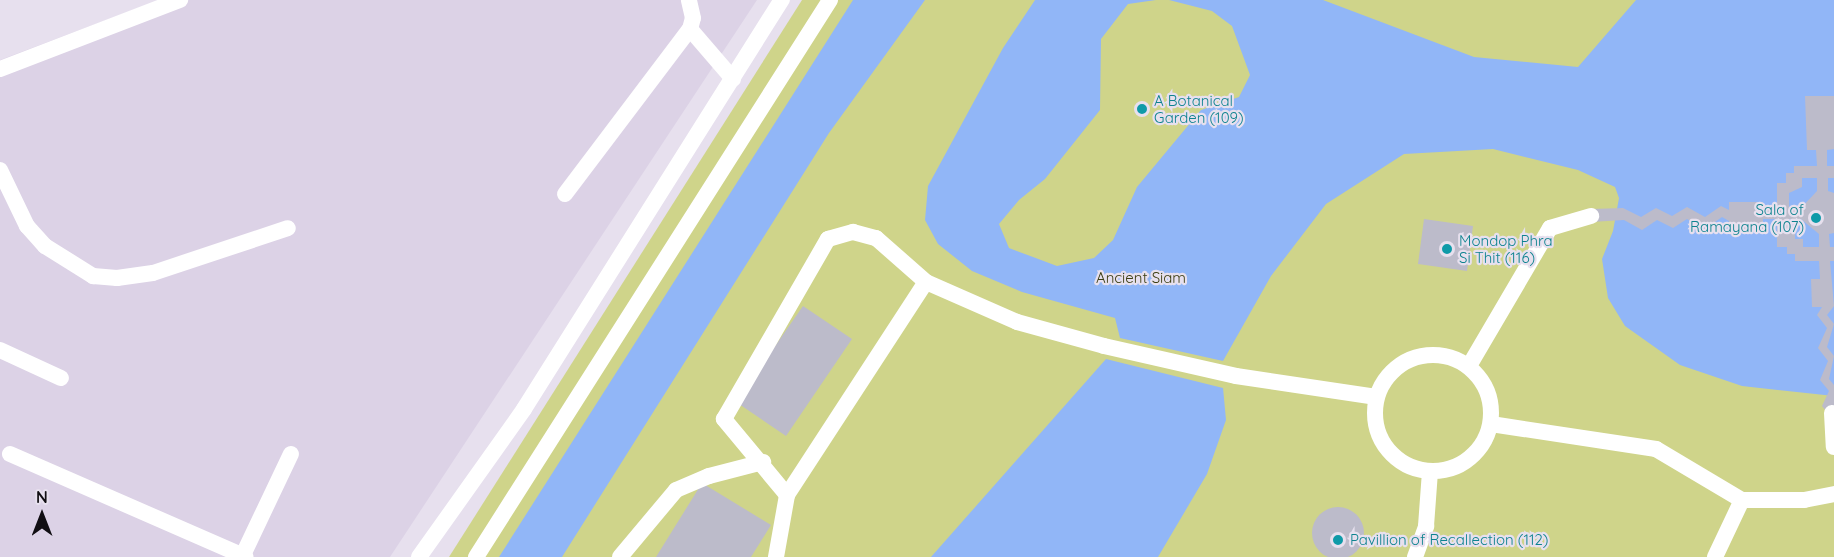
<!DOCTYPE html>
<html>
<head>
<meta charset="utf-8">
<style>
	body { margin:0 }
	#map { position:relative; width:1834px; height:557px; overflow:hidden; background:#e7e0ee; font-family:Quicksand,sans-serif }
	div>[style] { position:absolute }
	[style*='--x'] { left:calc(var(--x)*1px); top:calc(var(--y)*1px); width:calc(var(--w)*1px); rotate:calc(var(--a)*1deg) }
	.built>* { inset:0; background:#dcd2e6 }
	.green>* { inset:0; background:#cfd48a }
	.water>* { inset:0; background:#91b6f7 }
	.building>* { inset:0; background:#bcbbca }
	.round { border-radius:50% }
	.service>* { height:16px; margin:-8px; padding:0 8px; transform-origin:8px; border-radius:8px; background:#fff }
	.service>.ring { margin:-8px; padding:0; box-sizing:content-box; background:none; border:16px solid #fff; border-radius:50% }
	.dots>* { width:16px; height:16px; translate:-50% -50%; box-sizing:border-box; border:3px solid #e7e0ee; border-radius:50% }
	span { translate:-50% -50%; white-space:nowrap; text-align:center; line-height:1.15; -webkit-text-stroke:4.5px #e7e0ee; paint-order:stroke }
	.culture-label { font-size:15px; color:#0d838f }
	.left { translate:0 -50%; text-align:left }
	.right { translate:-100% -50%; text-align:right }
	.park-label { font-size:15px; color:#3c3e12 }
	.north { position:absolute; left:12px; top:485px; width:60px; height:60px; -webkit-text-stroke:4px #e7e0ee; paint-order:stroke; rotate:0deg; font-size:16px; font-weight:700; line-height:24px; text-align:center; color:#110e13 }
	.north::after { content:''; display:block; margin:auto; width:21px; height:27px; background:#110e13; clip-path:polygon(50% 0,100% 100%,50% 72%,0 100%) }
</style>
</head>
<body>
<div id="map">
	<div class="built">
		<i style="clip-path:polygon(159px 0,757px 0,390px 557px,0 557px,0 60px)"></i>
	</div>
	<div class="green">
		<i style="clip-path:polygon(802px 0,1834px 0,1834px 557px,449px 557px)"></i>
	</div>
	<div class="water">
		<i style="clip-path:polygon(853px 0,925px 0,829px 133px,562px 557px,499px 557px)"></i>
		<i style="clip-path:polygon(1035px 0,1156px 0,1128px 4px,1101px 39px,1100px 110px,1045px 179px,1019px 200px,999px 224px,1009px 248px,1057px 266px,1094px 258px,1113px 240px,1137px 187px,1201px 110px,1239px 97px,1250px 75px,1232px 26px,1212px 11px,1169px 0,1323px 0,1474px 57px,1578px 67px,1636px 0,1834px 0,1834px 396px,1742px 386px,1680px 365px,1625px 326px,1608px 298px,1602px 259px,1613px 231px,1619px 198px,1615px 187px,1578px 170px,1493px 149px,1404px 154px,1326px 204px,1271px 276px,1223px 361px,1120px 338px,1115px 318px,1022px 292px,972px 271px,938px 244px,925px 220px,928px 186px,1003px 48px)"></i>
		<i style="clip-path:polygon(1106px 359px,1223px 388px,1226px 420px,1207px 474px,1158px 557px,931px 557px)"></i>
	</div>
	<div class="building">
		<i style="clip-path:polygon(evenodd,1805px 96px,1834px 96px,1834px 149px,1827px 150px,1827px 166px,1834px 166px,1834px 178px,1828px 178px,1828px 191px,1834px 193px,1834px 233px,1829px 234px,1830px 247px,1834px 247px,1834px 261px,1830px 261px,1834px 306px,1827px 315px,1834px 324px,1827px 347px,1834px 356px,1829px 379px,1834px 385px,1834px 408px,1829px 415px,1822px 406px,1829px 391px,1820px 380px,1828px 361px,1818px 348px,1827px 328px,1817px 315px,1822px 307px,1812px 307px,1811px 279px,1820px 279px,1819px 261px,1795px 261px,1795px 254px,1787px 254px,1787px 247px,1777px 247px,1777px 219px,1763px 219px,1763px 230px,1729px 230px,1729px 221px,1722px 217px,1705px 229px,1687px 219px,1673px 228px,1657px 220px,1642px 230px,1624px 220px,1591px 222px,1591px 209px,1623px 208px,1641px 217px,1656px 208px,1672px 216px,1687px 207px,1705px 217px,1721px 206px,1729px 210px,1729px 202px,1763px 202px,1763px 208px,1777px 208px,1777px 183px,1786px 183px,1786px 173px,1794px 173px,1794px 166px,1817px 166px,1816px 150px,1807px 150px,1805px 96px,1802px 178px,1817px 178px,1817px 191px,1801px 208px,1789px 208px,1789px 193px,1802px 187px,1802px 178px,1805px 96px,1789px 219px,1801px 219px,1819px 234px,1819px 247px,1803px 247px,1803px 239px,1795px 239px,1795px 232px,1789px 232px,1789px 219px)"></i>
		<i style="clip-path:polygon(1424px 219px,1473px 226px,1467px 271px,1418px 264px)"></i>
		<i style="clip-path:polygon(803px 306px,852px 339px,786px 436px,736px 402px)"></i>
		<i style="clip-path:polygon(702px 483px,771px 525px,751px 557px,656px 557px)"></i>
		<i class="round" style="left:1312px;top:507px;width:52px;height:52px"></i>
	</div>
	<div class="service">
		<i style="--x:690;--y:29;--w:66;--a:49.3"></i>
		<i style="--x:0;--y:69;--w:193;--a:-21"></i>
		<i style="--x:0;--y:170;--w:62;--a:64.3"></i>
		<i style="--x:27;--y:226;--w:27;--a:48"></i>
		<i style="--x:45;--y:246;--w:57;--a:32"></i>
		<i style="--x:93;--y:276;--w:24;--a:5"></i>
		<i style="--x:117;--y:278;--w:36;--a:-8"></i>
		<i style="--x:153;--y:273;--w:142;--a:-18.4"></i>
		<i style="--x:565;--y:194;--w:207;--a:-52.9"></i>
		<i style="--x:690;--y:29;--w:11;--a:-75"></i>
		<i style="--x:693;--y:18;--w:18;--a:-103"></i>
		<i style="--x:0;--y:350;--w:67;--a:24.7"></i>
		<i class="ring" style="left:1375px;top:355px;width:100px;height:100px"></i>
		<i style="--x:1469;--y:366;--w:160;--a:-59.6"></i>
		<i style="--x:1550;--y:228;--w:43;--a:-16.3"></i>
		<i style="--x:1832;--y:413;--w:34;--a:87"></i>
		<i style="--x:1491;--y:424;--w:167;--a:8.6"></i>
		<i style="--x:1656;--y:449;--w:100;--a:30.7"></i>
		<i style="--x:1742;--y:500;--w:62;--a:0"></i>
		<i style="--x:1804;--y:500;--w:31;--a:-11"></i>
		<i style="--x:10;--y:454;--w:257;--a:23.6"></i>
		<i style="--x:787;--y:495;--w:99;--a:-129.7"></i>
		<i style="--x:724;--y:419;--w:208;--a:-60"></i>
		<i style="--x:828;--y:239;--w:26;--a:-16"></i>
		<i style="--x:853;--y:232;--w:24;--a:15"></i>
		<i style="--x:876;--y:238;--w:67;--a:41.3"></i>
		<i style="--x:242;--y:557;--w:114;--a:-64.6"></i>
		<i style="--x:419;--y:557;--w:181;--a:-54.6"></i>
		<i style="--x:524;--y:409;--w:484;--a:-57.8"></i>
		<i style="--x:476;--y:557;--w:660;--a:-57.56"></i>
		<i style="--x:620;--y:557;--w:87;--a:-50.1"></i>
		<i style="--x:676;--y:490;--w:36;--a:-23"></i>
		<i style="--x:709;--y:476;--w:56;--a:-14.5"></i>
		<i style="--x:776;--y:557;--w:63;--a:-79.9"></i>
		<i style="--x:787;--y:495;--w:254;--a:-56.9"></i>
		<i style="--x:926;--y:282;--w:99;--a:23.7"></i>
		<i style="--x:1017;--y:322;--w:90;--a:15.4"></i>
		<i style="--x:1104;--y:346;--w:135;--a:12.8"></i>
		<i style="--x:1236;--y:376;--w:142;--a:8.5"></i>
		<i style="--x:1415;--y:557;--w:33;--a:-70"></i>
		<i style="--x:1426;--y:526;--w:54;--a:-85.8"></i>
		<i style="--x:1715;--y:557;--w:63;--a:-64.7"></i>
	</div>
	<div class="dots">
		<i style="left:1142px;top:109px;background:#0f9aa8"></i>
		<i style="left:1816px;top:218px;background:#0f9aa8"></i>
		<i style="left:1447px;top:249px;background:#0f9aa8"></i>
		<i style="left:1338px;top:540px;background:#0f9aa8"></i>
	</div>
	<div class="culture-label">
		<span class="left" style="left:1154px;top:109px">A Botanical<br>Garden (109)</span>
		<span class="right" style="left:1804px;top:218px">Sala of<br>Ramayana (107)</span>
		<span class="left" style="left:1459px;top:249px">Mondop Phra<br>Si Thit (116)</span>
		<span class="left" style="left:1350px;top:540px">Pavillion of Recallection (112)</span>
	</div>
	<div class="park-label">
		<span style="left:1141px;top:278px">Ancient Siam</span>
	</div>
	<div class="north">N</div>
</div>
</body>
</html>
